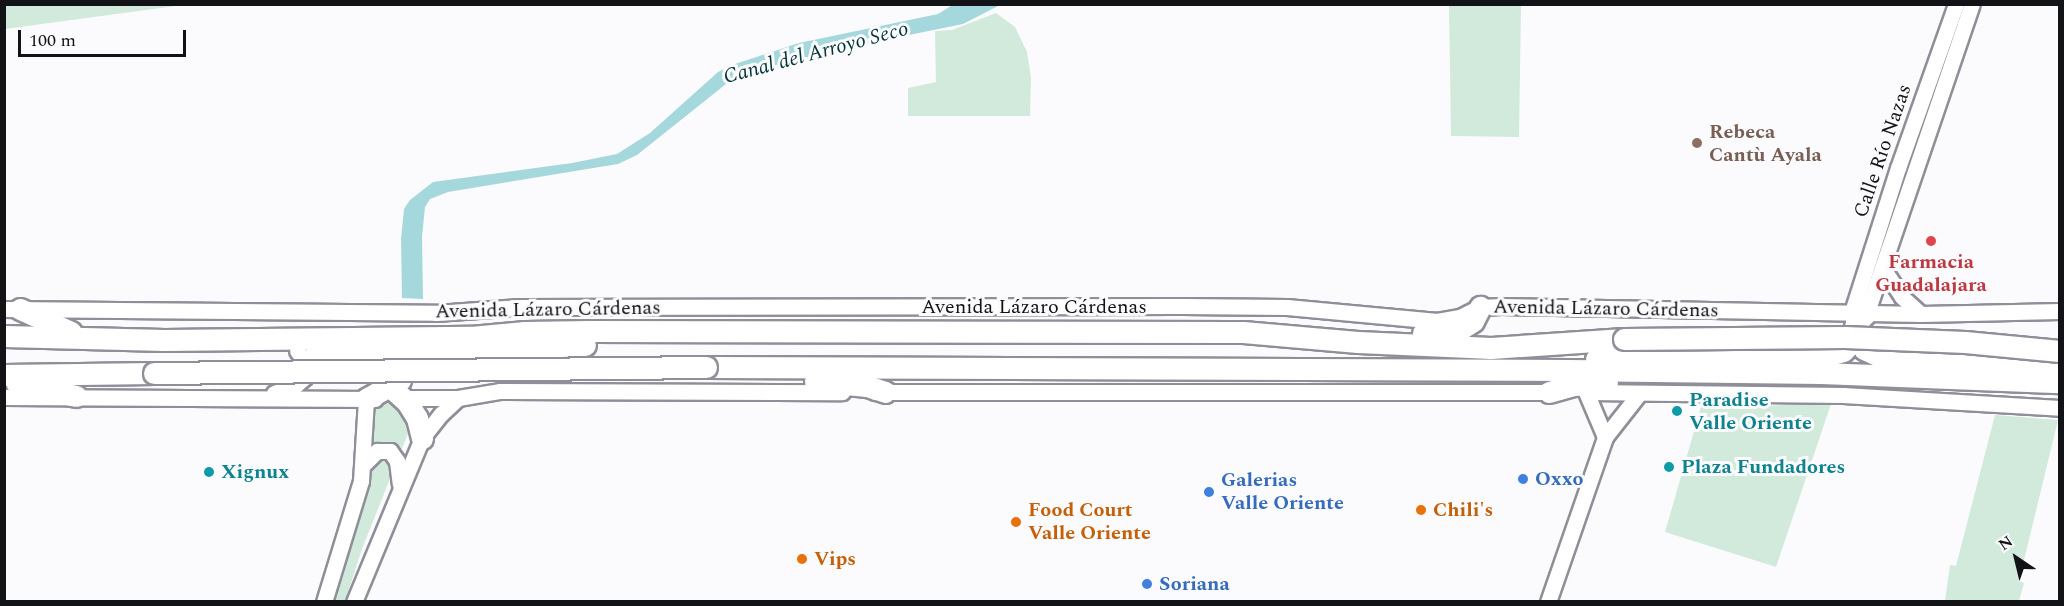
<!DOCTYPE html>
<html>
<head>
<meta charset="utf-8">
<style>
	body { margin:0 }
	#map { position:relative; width:2064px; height:606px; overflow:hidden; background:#fbfbfd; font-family:Spectral,serif }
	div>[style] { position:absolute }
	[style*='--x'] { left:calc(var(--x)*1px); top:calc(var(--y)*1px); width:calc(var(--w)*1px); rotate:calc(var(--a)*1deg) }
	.green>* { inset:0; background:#d1eadb }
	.water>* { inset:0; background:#a4d8dc }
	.roads { filter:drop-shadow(2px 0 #8f8f99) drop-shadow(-2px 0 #8f8f99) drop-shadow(0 2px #8f8f99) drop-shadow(0 -2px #8f8f99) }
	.tertiary>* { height:15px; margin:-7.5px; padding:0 7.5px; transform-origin:7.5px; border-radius:7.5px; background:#fff }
	.trunk>* { height:21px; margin:-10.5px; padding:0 10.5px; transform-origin:10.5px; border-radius:10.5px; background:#fff }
	.bridges { filter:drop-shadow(2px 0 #8f8f99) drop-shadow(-2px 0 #8f8f99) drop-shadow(0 2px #8f8f99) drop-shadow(0 -2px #8f8f99) }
	.trunk-bridge>* { height:21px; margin:-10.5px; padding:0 10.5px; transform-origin:10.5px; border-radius:10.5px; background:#fff }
	.dots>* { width:16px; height:16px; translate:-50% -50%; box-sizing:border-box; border:3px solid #fbfbfd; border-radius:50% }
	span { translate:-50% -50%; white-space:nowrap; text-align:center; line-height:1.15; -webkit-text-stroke:6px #fbfbfd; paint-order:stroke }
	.education-label { font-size:20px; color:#785e54; font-weight:700 }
	.left { translate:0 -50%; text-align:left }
	.street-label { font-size:20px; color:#121316 }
	.health-label { font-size:20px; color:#be3a42; font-weight:700 }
	.culture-label { font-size:20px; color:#0d838f; font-weight:700 }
	.shop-label { font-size:20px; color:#366cbe; font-weight:700 }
	.food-label { font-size:20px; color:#c56008; font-weight:700 }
	.water-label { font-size:21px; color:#003336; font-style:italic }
	.frame { position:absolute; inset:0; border:6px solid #121316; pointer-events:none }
	.north { position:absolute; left:1986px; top:528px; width:60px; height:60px; -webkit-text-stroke:4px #fbfbfd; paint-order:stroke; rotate:325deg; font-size:16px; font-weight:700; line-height:24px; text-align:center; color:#121316 }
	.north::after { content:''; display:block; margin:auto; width:21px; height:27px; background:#121316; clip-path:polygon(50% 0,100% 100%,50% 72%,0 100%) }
	.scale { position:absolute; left:18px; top:30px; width:168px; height:27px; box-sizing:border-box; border:3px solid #121316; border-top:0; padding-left:8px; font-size:18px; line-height:21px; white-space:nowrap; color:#121316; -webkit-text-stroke:4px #fbfbfd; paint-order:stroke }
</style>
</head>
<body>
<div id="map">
	<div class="green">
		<i style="clip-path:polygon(183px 5px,5px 29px,5px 5px)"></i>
		<i style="clip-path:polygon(1449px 5px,1521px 5px,1519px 137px,1451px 136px)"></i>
		<i style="clip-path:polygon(996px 13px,1015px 27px,1027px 52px,1031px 78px,1030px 116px,908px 116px,908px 88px,936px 82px,935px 31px,952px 30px)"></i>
		<i style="clip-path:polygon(415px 399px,419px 406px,362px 549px,345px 601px,333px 602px,368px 405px,376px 400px)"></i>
		<i style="clip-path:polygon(1831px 404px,1776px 567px,1665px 532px,1701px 407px)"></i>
		<i style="clip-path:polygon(1995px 415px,2058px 420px,2019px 581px,2024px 583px,2019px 601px,1945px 601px,1950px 565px,1956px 566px)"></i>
	</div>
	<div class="water">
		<i style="clip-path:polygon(954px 4px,1000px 5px,963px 24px,825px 52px,726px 84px,637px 155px,618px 164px,448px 192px,430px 199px,425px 207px,422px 237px,423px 299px,402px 298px,401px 239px,404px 209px,410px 200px,433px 182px,572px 163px,617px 154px,650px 133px,718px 72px,732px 65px,799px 43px,938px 14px)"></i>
	</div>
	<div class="roads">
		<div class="tertiary">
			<i style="--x:1884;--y:270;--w:32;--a:56"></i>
			<i style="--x:1902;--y:297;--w:25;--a:42"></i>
			<i style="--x:4;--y:309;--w:432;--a:0.5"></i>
			<i style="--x:436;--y:313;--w:84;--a:-4.1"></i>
			<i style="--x:520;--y:307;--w:663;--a:-0.09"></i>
			<i style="--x:1183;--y:306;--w:104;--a:0.6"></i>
			<i style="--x:1287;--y:307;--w:151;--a:5.3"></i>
			<i style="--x:1437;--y:321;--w:23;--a:-10"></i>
			<i style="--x:1460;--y:317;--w:22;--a:-27"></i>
			<i style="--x:1480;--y:307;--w:21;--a:-3"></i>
			<i style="--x:1501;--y:306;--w:420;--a:1.1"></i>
			<i style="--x:1921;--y:314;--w:139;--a:-1.2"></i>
			<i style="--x:1852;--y:312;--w:151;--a:-72.3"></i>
			<i style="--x:1898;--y:168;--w:174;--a:-70.5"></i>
			<i style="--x:1867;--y:312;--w:325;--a:-71.2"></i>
			<i style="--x:875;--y:392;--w:684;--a:0"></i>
			<i style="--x:1586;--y:392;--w:49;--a:67.1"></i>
			<i style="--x:1589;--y:392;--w:254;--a:0.7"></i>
			<i style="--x:1843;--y:395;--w:217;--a:3.4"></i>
			<i style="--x:274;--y:393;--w:23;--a:-20"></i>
			<i style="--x:296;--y:385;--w:12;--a:-42"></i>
			<i style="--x:305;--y:377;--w:15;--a:-86"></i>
			<i style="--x:306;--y:362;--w:14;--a:-129"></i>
			<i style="--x:4;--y:397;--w:371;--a:0.3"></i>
			<i style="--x:399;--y:398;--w:59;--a:0"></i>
			<i style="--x:458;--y:398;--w:43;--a:-9.5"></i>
			<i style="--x:500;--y:391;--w:342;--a:0.2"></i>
			<i style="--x:363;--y:465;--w:20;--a:-45"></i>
			<i style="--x:377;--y:451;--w:13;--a:0"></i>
			<i style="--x:390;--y:451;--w:12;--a:55"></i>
			<i style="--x:397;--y:461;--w:23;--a:83"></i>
			<i style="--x:324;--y:602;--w:127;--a:-73"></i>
			<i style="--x:361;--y:481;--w:82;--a:-86.5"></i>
			<i style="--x:354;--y:602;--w:178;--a:-67.5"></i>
			<i style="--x:422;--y:438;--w:31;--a:-52"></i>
			<i style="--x:441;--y:414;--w:23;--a:-43"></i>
			<i style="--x:1548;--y:602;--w:175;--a:-70.9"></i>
			<i style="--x:1605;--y:437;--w:53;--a:-51.8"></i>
		</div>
		<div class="trunk">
			<i style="--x:20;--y:309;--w:56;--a:24.3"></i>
			<i style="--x:1856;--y:324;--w:26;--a:72"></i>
			<i style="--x:1864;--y:349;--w:23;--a:25"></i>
			<i style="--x:1885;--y:359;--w:175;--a:2.9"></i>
			<i style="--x:1423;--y:333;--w:26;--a:2"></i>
			<i style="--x:1449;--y:334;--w:14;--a:-25"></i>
			<i style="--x:1462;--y:328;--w:13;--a:-32"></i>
			<i style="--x:1473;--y:321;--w:16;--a:-63"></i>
			<i style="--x:4;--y:336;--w:160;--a:1.4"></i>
			<i style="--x:164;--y:340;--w:307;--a:-0.6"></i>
			<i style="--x:471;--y:337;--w:54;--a:-5.3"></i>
			<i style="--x:525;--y:332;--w:64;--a:-0.9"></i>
			<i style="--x:589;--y:331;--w:654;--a:0.09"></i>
			<i style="--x:1243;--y:332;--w:115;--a:5"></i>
			<i style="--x:1358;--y:342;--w:133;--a:2.6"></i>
			<i style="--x:1491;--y:348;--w:133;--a:-3.9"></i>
			<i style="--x:316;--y:352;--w:127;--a:1.8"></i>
			<i style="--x:443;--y:356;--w:67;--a:-6.8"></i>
			<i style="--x:510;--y:348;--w:75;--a:-2.3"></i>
			<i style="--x:1596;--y:359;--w:30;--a:-8"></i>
			<i style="--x:1626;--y:355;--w:206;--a:-0.3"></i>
			<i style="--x:1832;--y:354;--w:11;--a:-15"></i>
			<i style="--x:1843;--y:351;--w:10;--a:-45"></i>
			<i style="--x:1850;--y:344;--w:22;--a:-74"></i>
			<i style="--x:1856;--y:323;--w:16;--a:-45"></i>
			<i style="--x:364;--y:363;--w:58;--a:42.2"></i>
			<i style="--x:407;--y:402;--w:19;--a:58"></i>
			<i style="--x:417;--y:418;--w:21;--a:76"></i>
			<i style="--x:706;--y:367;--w:862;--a:0.2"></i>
			<i style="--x:1568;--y:370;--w:253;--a:0.7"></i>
			<i style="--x:1821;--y:373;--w:239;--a:2.2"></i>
			<i style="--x:4;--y:375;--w:150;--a:-0.8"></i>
			<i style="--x:815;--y:381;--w:52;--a:5.5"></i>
			<i style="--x:867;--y:386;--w:19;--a:18"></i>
			<i style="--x:17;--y:384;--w:60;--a:11.5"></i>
			<i style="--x:1549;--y:392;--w:25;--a:-16"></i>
			<i style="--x:1573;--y:385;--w:34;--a:-3"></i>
			<i style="--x:366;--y:399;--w:39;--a:-29"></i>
		</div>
	</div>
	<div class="bridges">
		<div class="trunk-bridge">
			<i style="--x:1624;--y:339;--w:221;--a:-0.5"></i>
			<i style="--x:1845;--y:337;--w:120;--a:2.4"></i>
			<i style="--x:1965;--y:342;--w:95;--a:5.4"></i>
			<i style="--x:154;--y:373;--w:552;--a:-0.62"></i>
		</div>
	</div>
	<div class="dots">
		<i style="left:1697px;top:143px;background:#8d6e63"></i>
		<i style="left:1931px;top:241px;background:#e0444e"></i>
		<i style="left:1677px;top:411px;background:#0f9aa8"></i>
		<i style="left:1669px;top:467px;background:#0f9aa8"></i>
		<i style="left:209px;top:472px;background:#0f9aa8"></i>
		<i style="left:1523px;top:479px;background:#3f7fe0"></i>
		<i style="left:1209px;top:492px;background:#3f7fe0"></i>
		<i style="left:1421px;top:510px;background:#e8710a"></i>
		<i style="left:1016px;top:522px;background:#e8710a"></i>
		<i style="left:802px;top:559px;background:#e8710a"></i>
		<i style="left:1147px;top:584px;background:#3f7fe0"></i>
	</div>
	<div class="education-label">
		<span class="left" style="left:1709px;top:144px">Rebeca<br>Cantù Ayala</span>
	</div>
	<div class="street-label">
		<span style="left:1883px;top:151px;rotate:-71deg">Calle Río Nazas</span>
		<span style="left:1034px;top:307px">Avenida Lázaro Cárdenas</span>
		<span style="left:1606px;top:309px;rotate:1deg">Avenida Lázaro Cárdenas</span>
		<span style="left:548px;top:310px;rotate:-1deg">Avenida Lázaro Cárdenas</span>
	</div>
	<div class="health-label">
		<span style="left:1931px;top:274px">Farmacia<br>Guadalajara</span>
	</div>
	<div class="culture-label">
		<span class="left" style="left:1689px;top:412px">Paradise<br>Valle Oriente</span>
		<span class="left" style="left:1681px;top:467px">Plaza Fundadores</span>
		<span class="left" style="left:221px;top:472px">Xignux</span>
	</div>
	<div class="shop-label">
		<span class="left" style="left:1535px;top:479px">Oxxo</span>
		<span class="left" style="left:1221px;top:492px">Galerias<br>Valle Oriente</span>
		<span class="left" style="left:1159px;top:584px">Soriana</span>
	</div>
	<div class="food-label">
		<span class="left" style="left:1028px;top:522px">Food Court<br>Valle Oriente</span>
		<span class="left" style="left:1433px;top:510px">Chili's</span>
		<span class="left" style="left:814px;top:559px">Vips</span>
	</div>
	<div class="water-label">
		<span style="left:816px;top:53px;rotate:-15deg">Canal del Arroyo Seco</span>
	</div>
	<div class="frame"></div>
	<div class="north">N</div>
	<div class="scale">100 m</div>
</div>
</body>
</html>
